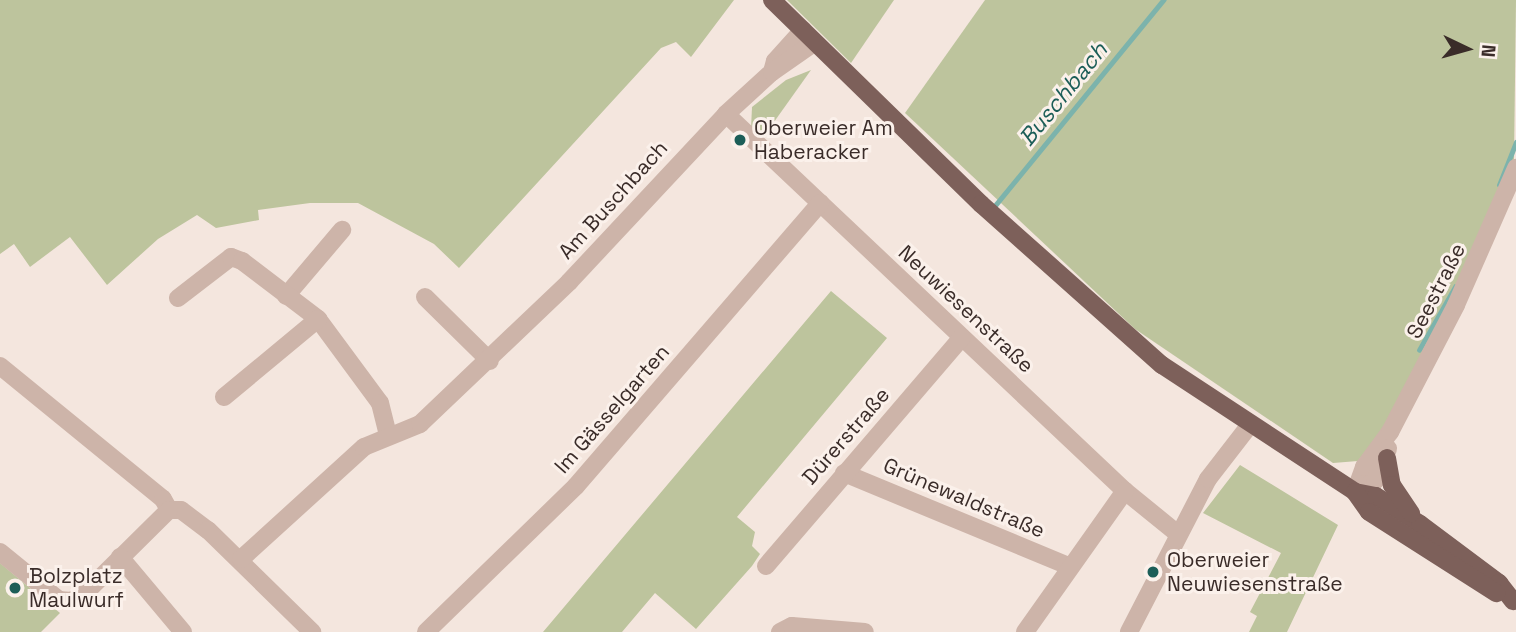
<!DOCTYPE html>
<html>
<head>
<meta charset="utf-8">
<style>
	body { margin:0 }
	#map { position:relative; width:1516px; height:632px; overflow:hidden; background:#f4e6de; font-family:"Space Grotesk",sans-serif }
	div>[style] { position:absolute }
	[style*='--x'] { left:calc(var(--x)*1px); top:calc(var(--y)*1px); width:calc(var(--w)*1px); rotate:calc(var(--a)*1deg) }
	.green>* { inset:0; background:#bdc49d }
	.stream>* { height:4.5px; margin:-2.25px; padding:0 2.25px; transform-origin:2.25px; border-radius:2.25px; background:#7cb3ac }
	.minor>* { height:18px; margin:-9px; padding:0 9px; transform-origin:9px; border-radius:9px; background:#cdb4a9 }
	.major>* { height:18px; margin:-9px; padding:0 9px; transform-origin:9px; border-radius:9px; background:#7d605a }
	.dots>* { width:19px; height:19px; translate:-50% -50%; box-sizing:border-box; border:4px solid #fbf1eb; border-radius:50% }
	span { translate:-50% -50%; white-space:nowrap; text-align:center; line-height:1.15; -webkit-text-stroke:6px #fbf1eb; paint-order:stroke }
	.poi-label { font-size:21px; color:#3a2c29 }
	.left { translate:0 -50%; text-align:left }
	.street-label { font-size:21px; color:#3a2c29 }
	.water-label { font-size:23px; color:#1c5e58; font-style:italic }
	.north { position:absolute; left:1432px; top:14px; width:70px; height:70px; -webkit-text-stroke:5px #fbf1eb; paint-order:stroke; rotate:95deg; font-size:19px; font-weight:700; line-height:28px; text-align:center; color:#3a2c29 }
	.north::after { content:''; display:block; margin:auto; width:24px; height:32px; background:#3a2c29; clip-path:polygon(50% 0,100% 100%,50% 72%,0 100%) }
</style>
</head>
<body>
<div id="map">
	<div class="green">
		<i style="clip-path:polygon(0 0,734px 0,691px 57px,676px 42px,661px 48px,459px 268px,434px 244px,358px 203px,310px 203px,258px 210px,259px 220px,216px 228px,197px 215px,158px 239px,107px 285px,70px 237px,30px 267px,14px 244px,0 254px)"></i>
		<i style="clip-path:polygon(787px 0,894px 0,851px 63px)"></i>
		<i style="clip-path:polygon(985px 0,1516px 0,1514px 159px,1493px 218px,1382px 430px,1358px 461px,1333px 463px,1135px 329px,905px 113px)"></i>
		<i style="clip-path:polygon(811px 70px,769px 129px,761px 137px,751px 129px,752px 107px,786px 80px)"></i>
		<i style="clip-path:polygon(831px 291px,887px 338px,737px 517px,755px 532px,752px 546px,760px 554px,752px 566px,696px 629px,655px 593px,622px 632px,543px 632px)"></i>
		<i style="clip-path:polygon(1240px 465px,1338px 525px,1287px 632px,1249px 632px,1257px 616px,1250px 612px,1281px 553px,1203px 513px)"></i>
		<i style="clip-path:polygon(0 563px,60px 613px,41px 632px,0 632px)"></i>
	</div>
	<div class="stream">
		<i style="--x:1499;--y:185;--w:46;--a:-68.4"></i>
		<i style="--x:993;--y:208;--w:269;--a:-50.7"></i>
		<i style="--x:1419;--y:350;--w:73;--a:-60.3"></i>
	</div>
	<div class="minor">
		<i style="--x:772;--y:72;--w:11;--a:-75"></i>
		<i style="--x:775;--y:61;--w:42;--a:-47.9"></i>
		<i style="--x:726;--y:114;--w:549;--a:43.38"></i>
		<i style="--x:1125;--y:491;--w:68;--a:39.1"></i>
		<i style="--x:286;--y:296;--w:87;--a:-49.7"></i>
		<i style="--x:425;--y:297;--w:91;--a:44.6"></i>
		<i style="--x:178;--y:298;--w:67;--a:-37.7"></i>
		<i style="--x:231;--y:257;--w:12;--a:20"></i>
		<i style="--x:242;--y:261;--w:96;--a:37.3"></i>
		<i style="--x:318;--y:319;--w:104;--a:53.6"></i>
		<i style="--x:380;--y:403;--w:33;--a:76"></i>
		<i style="--x:0;--y:366;--w:210;--a:39.2"></i>
		<i style="--x:163;--y:499;--w:13;--a:61"></i>
		<i style="--x:169;--y:510;--w:12;--a:0"></i>
		<i style="--x:181;--y:510;--w:34;--a:37"></i>
		<i style="--x:208;--y:530;--w:146;--a:44.4"></i>
		<i style="--x:224;--y:397;--w:122;--a:-39.7"></i>
		<i style="--x:844;--y:473;--w:243;--a:22.5"></i>
		<i style="--x:1355;--y:492;--w:27;--a:-70"></i>
		<i style="--x:1364;--y:467;--w:44;--a:-53.4"></i>
		<i style="--x:1390;--y:432;--w:143;--a:-62.5"></i>
		<i style="--x:1456;--y:305;--w:150;--a:-66.3"></i>
		<i style="--x:1355;--y:492;--w:23;--a:-29"></i>
		<i style="--x:1375;--y:481;--w:35;--a:-68"></i>
		<i style="--x:0;--y:552;--w:76;--a:39.1"></i>
		<i style="--x:59;--y:600;--w:12;--a:5"></i>
		<i style="--x:71;--y:601;--w:13;--a:-27"></i>
		<i style="--x:83;--y:595;--w:121;--a:-44.7"></i>
		<i style="--x:120;--y:557;--w:98;--a:50"></i>
		<i style="--x:241;--y:559;--w:166;--a:-42.3"></i>
		<i style="--x:364;--y:447;--w:61;--a:-22.3"></i>
		<i style="--x:420;--y:424;--w:206;--a:-43.6"></i>
		<i style="--x:569;--y:282;--w:230;--a:-46.9"></i>
		<i style="--x:726;--y:114;--w:62;--a:-42.4"></i>
		<i style="--x:772;--y:72;--w:52;--a:-34.9"></i>
		<i style="--x:766;--y:566;--w:301;--a:-49.4"></i>
		<i style="--x:426;--y:632;--w:209;--a:-44.2"></i>
		<i style="--x:576;--y:486;--w:374;--a:-49.2"></i>
		<i style="--x:780;--y:632;--w:13;--a:-27"></i>
		<i style="--x:792;--y:626;--w:73;--a:4.7"></i>
		<i style="--x:1025;--y:632;--w:173;--a:-54.7"></i>
		<i style="--x:1129;--y:632;--w:172;--a:-62.7"></i>
		<i style="--x:1208;--y:479;--w:67;--a:-52.3"></i>
	</div>
	<div class="major">
		<i style="--x:772;--y:0;--w:292;--a:44.3"></i>
		<i style="--x:981;--y:204;--w:242;--a:41.7"></i>
		<i style="--x:1162;--y:365;--w:231;--a:33.3"></i>
		<i style="--x:1355;--y:492;--w:21;--a:11"></i>
		<i style="--x:1376;--y:496;--w:52;--a:32.5"></i>
		<i style="--x:1420;--y:524;--w:99;--a:36.8"></i>
		<i style="--x:1499;--y:583;--w:23;--a:52"></i>
		<i style="--x:1387;--y:458;--w:27;--a:80"></i>
		<i style="--x:1392;--y:485;--w:34;--a:56"></i>
		<i style="--x:1355;--y:492;--w:24;--a:55"></i>
		<i style="--x:1369;--y:512;--w:151;--a:32.5"></i>
	</div>
	<div class="dots">
		<i style="left:740px;top:140px;background:#1c5e58"></i>
		<i style="left:1153px;top:572px;background:#1c5e58"></i>
		<i style="left:15px;top:588px;background:#1c5e58"></i>
	</div>
	<div class="poi-label">
		<span class="left" style="left:754px;top:140px">Oberweier Am<br>Haberacker</span>
		<span class="left" style="left:1167px;top:572px">Oberweier<br>Neuwiesenstraße</span>
		<span class="left" style="left:29px;top:588px">Bolzplatz<br>Maulwurf</span>
	</div>
	<div class="street-label">
		<span style="left:613px;top:200px;rotate:-48deg">Am Buschbach</span>
		<span style="left:1436px;top:291px;rotate:-63deg">Seestraße</span>
		<span style="left:966px;top:309px;rotate:43deg">Neuwiesenstraße</span>
		<span style="left:612px;top:409px;rotate:-49deg">Im Gässelgarten</span>
		<span style="left:846px;top:436px;rotate:-49deg">Dürerstraße</span>
		<span style="left:964px;top:498px;rotate:23deg">Grünewaldstraße</span>
	</div>
	<div class="water-label">
		<span style="left:1063px;top:94px;rotate:-51deg">Buschbach</span>
	</div>
	<div class="north">N</div>
</div>
</body>
</html>
